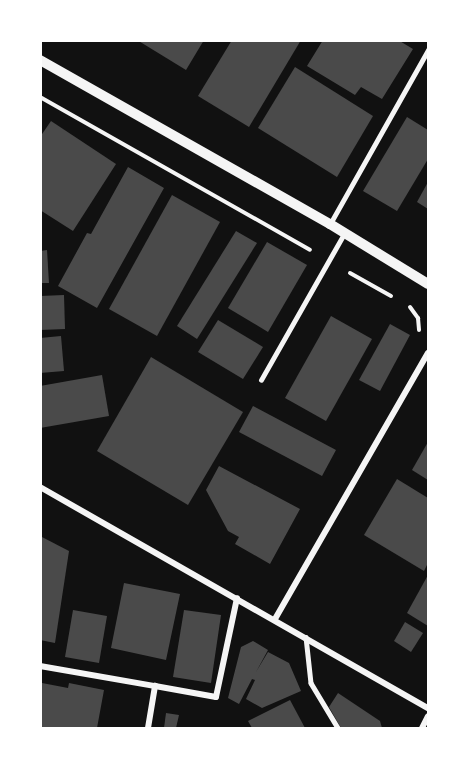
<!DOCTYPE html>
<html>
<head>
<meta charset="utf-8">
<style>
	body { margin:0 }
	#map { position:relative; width:469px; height:769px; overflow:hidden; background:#111; font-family:"Nunito Sans",sans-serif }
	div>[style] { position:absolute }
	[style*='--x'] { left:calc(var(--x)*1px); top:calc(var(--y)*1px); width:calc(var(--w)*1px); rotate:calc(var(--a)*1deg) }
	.building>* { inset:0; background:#4a4a4a }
	.path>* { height:4px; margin:-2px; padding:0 2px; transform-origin:2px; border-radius:2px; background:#f5f5f5 }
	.service>* { height:4.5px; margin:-2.25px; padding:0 2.25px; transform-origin:2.25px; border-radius:2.25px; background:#f5f5f5 }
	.minor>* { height:6px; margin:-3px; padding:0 3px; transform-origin:3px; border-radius:3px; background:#f5f5f5 }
	.tertiary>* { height:10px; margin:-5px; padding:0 5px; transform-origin:5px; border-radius:5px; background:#f5f5f5 }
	span { translate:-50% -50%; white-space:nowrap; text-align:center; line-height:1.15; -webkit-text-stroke:4.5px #fff; paint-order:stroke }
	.frame { position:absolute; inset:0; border:42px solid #fff; pointer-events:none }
</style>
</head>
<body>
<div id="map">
	<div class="building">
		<i style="clip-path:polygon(137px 40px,204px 40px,186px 70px)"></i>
		<i style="clip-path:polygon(232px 40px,301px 40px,249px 127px,198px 96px)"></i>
		<i style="clip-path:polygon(323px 40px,398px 40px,413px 49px,382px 99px,361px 87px,355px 95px,307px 66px)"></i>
		<i style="clip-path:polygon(295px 67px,373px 116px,337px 177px,258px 128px)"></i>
		<i style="clip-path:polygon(407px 117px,428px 130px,428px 159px,397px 211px,363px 191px)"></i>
		<i style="clip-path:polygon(51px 121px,116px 164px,73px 231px,40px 210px,40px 137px)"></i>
		<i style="clip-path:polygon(128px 167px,164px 188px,97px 308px,58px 286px,87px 233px,91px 234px)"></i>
		<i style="clip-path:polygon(428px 182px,428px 209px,417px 202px)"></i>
		<i style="clip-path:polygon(172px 195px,220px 222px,157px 336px,109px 309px)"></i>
		<i style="clip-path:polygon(236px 231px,257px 243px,197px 339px,177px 326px)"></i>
		<i style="clip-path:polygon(267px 242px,307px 265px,268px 332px,228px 308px)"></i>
		<i style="clip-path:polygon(47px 250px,49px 283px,40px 283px,40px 251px)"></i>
		<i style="clip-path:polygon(64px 295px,65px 329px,40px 330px,40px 296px)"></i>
		<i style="clip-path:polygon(331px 316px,372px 339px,326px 421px,285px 398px)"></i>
		<i style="clip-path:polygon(218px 320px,263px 347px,243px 379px,198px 352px)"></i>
		<i style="clip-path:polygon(390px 324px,410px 335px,380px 391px,359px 380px)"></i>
		<i style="clip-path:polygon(61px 336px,64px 371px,40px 373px,40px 338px)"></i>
		<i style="clip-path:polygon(151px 357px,243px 412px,188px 505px,97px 451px)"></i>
		<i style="clip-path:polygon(102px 375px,109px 416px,40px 428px,40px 386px)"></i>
		<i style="clip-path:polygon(253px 406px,336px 450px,322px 476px,239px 432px)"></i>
		<i style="clip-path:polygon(428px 442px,428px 480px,412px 470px)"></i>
		<i style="clip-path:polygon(219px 466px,300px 509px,270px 564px,235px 544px,239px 537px,228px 531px,206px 490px)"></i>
		<i style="clip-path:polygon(397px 479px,428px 498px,428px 563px,424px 571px,364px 535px)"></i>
		<i style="clip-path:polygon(40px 536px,69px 551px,55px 643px,40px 640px)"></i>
		<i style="clip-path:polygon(428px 575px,428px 626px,407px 613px)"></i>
		<i style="clip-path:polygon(124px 583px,180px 594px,166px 660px,111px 648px)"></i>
		<i style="clip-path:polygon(73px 610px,107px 616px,99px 663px,65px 657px)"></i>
		<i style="clip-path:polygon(184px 610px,221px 615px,211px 683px,173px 677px)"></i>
		<i style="clip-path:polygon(405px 622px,423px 633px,411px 652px,394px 641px)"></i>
		<i style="clip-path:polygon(253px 641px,268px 650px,256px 672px,268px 652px,289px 663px,301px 691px,262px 708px,246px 699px,255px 680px,252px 679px,239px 704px,228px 698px,241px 647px)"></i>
		<i style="clip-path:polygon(42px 683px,68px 688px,69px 683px,104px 690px,97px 728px,40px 728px)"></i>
		<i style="clip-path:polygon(338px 693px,380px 721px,382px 728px,341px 728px,329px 707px)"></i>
		<i style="clip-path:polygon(290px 700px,305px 728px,252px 728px,248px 721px)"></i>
		<i style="clip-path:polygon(166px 713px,179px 715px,176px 728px,164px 728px)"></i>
	</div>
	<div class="path">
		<i style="--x:40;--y:97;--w:310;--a:29.5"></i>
		<i style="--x:350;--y:273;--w:47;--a:29.3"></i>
		<i style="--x:410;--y:307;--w:14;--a:54"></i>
		<i style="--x:418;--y:318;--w:12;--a:85"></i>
	</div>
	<div class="service">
		<i style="--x:330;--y:224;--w:200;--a:-60.6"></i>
		<i style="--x:261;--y:380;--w:168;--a:-60.4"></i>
		<i style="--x:306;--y:637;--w:46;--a:83.8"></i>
		<i style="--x:311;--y:683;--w:52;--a:59"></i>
	</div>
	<div class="minor">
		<i style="--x:40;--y:487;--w:447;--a:29.7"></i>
		<i style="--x:275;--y:619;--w:307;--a:-60.1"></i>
		<i style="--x:40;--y:666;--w:117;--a:9.9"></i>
		<i style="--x:148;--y:728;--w:43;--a:-80.5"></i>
		<i style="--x:155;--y:686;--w:62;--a:10.2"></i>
		<i style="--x:216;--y:697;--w:101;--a:-78"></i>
		<i style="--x:422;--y:728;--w:13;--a:-63"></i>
	</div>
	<div class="tertiary">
		<i style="--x:40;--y:60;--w:333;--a:29.5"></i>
		<i style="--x:330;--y:224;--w:115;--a:31.5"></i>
	</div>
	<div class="frame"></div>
</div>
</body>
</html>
